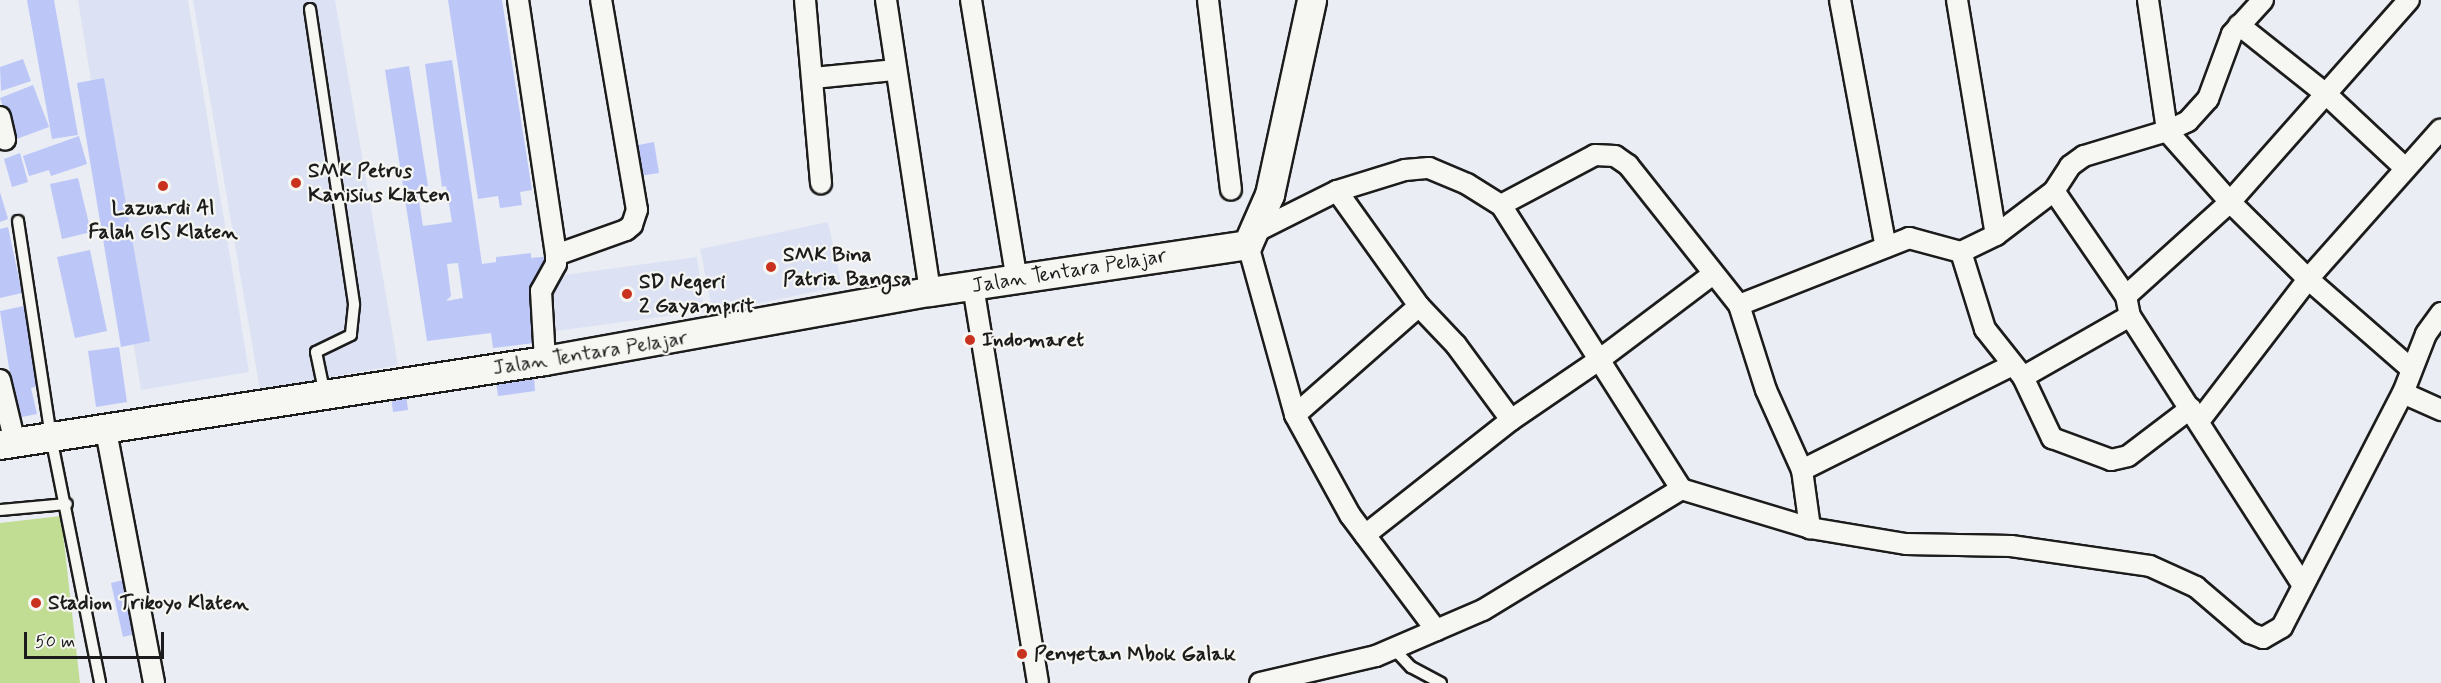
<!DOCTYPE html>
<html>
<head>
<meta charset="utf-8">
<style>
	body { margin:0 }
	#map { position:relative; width:2441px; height:683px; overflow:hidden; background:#eaedf3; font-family:Mynerve,sans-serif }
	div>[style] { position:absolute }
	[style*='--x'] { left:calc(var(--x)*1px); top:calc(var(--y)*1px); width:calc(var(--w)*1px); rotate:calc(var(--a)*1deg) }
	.built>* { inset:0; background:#dce2f4 }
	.green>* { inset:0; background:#c1dd94 }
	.building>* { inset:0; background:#bcc7f8 }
	.roads { filter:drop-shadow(2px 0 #1c1c1c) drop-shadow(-2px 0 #1c1c1c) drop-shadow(0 2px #1c1c1c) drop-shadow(0 -2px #1c1c1c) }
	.lane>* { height:10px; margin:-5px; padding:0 5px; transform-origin:5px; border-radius:5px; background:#f6f6f2 }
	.street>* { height:20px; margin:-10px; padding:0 10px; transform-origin:10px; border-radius:10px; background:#f6f6f2 }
	.secondary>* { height:28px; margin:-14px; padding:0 14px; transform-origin:14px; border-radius:14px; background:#f6f6f2 }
	.dots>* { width:16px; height:16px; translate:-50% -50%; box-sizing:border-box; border:3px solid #f6f6f2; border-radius:50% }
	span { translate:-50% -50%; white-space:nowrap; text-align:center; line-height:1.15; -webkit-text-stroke:4.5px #f6f6f2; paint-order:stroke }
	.poi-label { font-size:21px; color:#1c1c1c; font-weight:700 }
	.left { translate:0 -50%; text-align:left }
	.street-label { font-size:21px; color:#1c1c1c }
	.scale { position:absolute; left:24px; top:632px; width:140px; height:27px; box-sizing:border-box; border:3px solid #1c1c1c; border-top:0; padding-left:8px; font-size:18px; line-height:21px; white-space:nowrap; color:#1c1c1c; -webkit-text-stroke:4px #f6f6f2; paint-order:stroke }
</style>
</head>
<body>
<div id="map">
	<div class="built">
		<i style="clip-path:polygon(78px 0,188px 0,249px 372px,141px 390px)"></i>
		<i style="clip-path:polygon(193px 0,335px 0,398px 365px,260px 390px)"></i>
		<i style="clip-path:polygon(828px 222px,842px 286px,713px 313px,700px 249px)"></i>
		<i style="clip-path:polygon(697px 257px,704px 311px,556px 331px,549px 277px)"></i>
	</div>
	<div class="green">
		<i style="clip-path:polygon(61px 516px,80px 683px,0 683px,0 523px)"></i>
	</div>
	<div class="building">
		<i style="clip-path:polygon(27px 0,54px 0,78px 135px,52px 139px)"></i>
		<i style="clip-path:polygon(448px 0,502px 0,532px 190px,520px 192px,522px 205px,500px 208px,498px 196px,478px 199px)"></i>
		<i style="clip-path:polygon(23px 59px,31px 81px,1px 91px,0 67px)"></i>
		<i style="clip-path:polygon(evenodd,452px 60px,482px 264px,496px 262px,496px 257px,531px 253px,531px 258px,551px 256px,553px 270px,535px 275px,542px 342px,493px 348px,491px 333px,427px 341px,385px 70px,409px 66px,428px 186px,417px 188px,423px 226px,452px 222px,446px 186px,442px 187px,425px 64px,452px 60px,458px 263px,463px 298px,446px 301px,451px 296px,447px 264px,458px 263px)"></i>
		<i style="clip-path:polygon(104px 78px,150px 341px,121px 347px,77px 83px)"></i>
		<i style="clip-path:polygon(33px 85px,49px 127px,14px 140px,0 98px)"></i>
		<i style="clip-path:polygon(79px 136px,87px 164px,51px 176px,49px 170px,29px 176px,23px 156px)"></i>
		<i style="clip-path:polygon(654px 142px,659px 173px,633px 177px,628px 147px)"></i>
		<i style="clip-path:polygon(20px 153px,28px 182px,12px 187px,4px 159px)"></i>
		<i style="clip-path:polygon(78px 178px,91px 232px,62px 239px,50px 184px)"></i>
		<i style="clip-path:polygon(0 192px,8px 219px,0 222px)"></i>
		<i style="clip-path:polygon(8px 227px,22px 293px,0 298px,0 229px)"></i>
		<i style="clip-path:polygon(90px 250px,107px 331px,75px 338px,57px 257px)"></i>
		<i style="clip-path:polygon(24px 306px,39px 386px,31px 388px,37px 414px,17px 418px,0 311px)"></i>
		<i style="clip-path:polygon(119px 347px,127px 402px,96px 407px,88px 351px)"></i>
		<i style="clip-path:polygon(534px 376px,535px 391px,498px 396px,496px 381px)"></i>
		<i style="clip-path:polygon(406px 394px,408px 410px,393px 412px,391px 396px)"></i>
		<i style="clip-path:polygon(131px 578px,143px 632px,123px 637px,111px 583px)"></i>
	</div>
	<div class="roads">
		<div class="lane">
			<i style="--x:310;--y:9;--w:299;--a:81.5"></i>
			<i style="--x:354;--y:305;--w:30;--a:96"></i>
			<i style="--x:351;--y:335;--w:39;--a:154"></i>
			<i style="--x:316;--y:352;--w:44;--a:78.2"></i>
			<i style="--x:18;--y:221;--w:219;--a:81.3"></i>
			<i style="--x:51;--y:437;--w:251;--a:78.7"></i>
			<i style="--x:0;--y:510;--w:67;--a:-5.1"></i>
			<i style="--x:1394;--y:649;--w:25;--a:47"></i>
			<i style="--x:1411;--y:667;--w:34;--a:28"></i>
		</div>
		<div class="street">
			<i style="--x:518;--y:0;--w:258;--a:81.5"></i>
			<i style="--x:556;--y:255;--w:9;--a:90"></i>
			<i style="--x:556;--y:264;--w:31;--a:119"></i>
			<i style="--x:541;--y:291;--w:70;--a:86.7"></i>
			<i style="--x:805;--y:0;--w:184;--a:85"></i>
			<i style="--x:886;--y:0;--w:295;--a:81.4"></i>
			<i style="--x:971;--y:0;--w:284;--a:80.7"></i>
			<i style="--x:1208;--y:0;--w:191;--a:83.1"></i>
			<i style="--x:1840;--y:0;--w:251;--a:79.5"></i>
			<i style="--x:1957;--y:0;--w:238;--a:80.6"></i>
			<i style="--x:2148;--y:0;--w:132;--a:81.7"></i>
			<i style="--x:2167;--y:131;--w:95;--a:48.4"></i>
			<i style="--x:2230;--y:202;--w:110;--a:44.6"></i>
			<i style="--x:2308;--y:279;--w:137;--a:41.1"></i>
			<i style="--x:2239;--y:25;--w:112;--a:38.5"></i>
			<i style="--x:2327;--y:95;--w:105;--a:43.1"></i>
			<i style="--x:813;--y:78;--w:81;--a:-5.6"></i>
			<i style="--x:0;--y:117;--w:23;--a:77"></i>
			<i style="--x:1337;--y:191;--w:141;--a:54.5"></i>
			<i style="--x:1419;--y:306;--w:54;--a:46.5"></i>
			<i style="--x:1456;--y:345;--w:93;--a:53.7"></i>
			<i style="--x:2054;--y:191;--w:127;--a:55.6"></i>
			<i style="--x:2126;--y:296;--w:20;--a:79"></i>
			<i style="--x:2130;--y:316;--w:318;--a:57.3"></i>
			<i style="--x:1501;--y:205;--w:336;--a:57.6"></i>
			<i style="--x:1257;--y:231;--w:89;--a:-26.6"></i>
			<i style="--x:1337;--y:191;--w:71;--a:-17.2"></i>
			<i style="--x:1405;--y:170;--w:24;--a:-5"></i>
			<i style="--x:1429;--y:168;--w:41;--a:22.8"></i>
			<i style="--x:1467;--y:184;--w:40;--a:32"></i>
			<i style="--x:1501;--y:205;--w:106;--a:-28"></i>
			<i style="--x:1595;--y:155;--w:20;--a:3"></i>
			<i style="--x:1615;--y:156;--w:16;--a:35"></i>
			<i style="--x:1628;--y:165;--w:179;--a:51.6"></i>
			<i style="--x:1739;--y:305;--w:183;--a:-21.5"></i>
			<i style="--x:1909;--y:238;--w:54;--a:15.1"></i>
			<i style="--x:1961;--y:252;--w:39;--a:-26"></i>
			<i style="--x:1996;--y:235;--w:73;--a:-37.2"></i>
			<i style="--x:2054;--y:191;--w:30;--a:-57"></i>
			<i style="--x:2070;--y:166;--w:17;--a:-36"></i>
			<i style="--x:2084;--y:156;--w:87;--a:-16.8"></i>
			<i style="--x:2167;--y:131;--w:23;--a:-25"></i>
			<i style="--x:2188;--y:121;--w:30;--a:-48"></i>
			<i style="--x:2208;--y:99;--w:69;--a:-69.7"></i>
			<i style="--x:2232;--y:34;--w:46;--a:-47.6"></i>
			<i style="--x:1248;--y:245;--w:176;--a:74.5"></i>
			<i style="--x:1295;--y:415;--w:114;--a:61.2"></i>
			<i style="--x:1350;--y:515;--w:144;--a:53.2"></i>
			<i style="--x:1961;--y:252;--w:81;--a:72.7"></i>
			<i style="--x:1985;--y:329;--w:61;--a:51.6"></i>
			<i style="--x:2023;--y:377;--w:68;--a:64.6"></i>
			<i style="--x:2052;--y:438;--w:63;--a:20.4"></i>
			<i style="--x:2111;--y:460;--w:17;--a:-13"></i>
			<i style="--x:2128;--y:456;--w:79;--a:-37.3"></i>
			<i style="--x:556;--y:255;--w:74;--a:-19.7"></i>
			<i style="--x:626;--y:230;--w:8;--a:-40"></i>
			<i style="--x:632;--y:225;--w:16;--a:-72"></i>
			<i style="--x:637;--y:210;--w:213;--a:-99.7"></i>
			<i style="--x:973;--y:286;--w:402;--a:80.7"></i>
			<i style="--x:2126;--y:296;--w:140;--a:-42.1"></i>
			<i style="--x:2230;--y:202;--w:270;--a:-48.5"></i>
			<i style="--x:1739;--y:305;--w:89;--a:72.4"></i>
			<i style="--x:1766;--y:390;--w:88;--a:65.8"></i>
			<i style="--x:1802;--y:470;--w:59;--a:82.1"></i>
			<i style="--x:2023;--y:377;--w:123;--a:-29.7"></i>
			<i style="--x:0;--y:380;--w:65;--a:76.6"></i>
			<i style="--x:2403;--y:393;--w:42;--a:24.1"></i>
			<i style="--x:1295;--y:415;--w:165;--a:-41.3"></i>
			<i style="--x:2200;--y:420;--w:178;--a:-52.5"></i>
			<i style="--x:2308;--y:279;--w:200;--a:-48.4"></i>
			<i style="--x:106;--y:431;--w:257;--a:79.2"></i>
			<i style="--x:1802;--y:470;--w:233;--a:-26.5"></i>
			<i style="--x:1365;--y:535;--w:186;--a:-38.2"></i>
			<i style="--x:1511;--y:420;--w:107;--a:-34.3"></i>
			<i style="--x:1599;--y:360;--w:141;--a:-37"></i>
			<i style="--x:1260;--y:683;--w:119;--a:-13.1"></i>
			<i style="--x:1376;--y:656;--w:116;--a:-23.3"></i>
			<i style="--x:1483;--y:610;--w:232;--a:-31.4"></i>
			<i style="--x:1681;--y:489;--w:135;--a:16.8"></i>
			<i style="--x:1810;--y:528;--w:97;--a:9.5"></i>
			<i style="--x:1906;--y:544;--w:105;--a:1.1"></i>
			<i style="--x:2011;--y:546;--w:140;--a:8.2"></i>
			<i style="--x:2150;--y:566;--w:51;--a:24.5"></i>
			<i style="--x:2196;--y:587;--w:71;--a:40.4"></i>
			<i style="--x:2250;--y:633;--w:14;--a:21"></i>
			<i style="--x:2263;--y:638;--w:22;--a:-30"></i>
			<i style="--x:2282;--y:627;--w:263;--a:-62.7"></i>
			<i style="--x:2403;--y:393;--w:63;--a:-68.7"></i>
			<i style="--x:2426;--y:334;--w:26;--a:-54"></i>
		</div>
		<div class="secondary">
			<i style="--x:0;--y:445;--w:551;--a:-8.76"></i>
			<i style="--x:545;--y:361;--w:391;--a:-10.2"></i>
			<i style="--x:930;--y:292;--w:321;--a:-8.4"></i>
			<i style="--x:1248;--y:245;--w:55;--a:-66.3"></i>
			<i style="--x:1270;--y:195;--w:199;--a:-77.8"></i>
		</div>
	</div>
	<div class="dots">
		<i style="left:296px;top:183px;background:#c8321e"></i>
		<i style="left:163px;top:186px;background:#c8321e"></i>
		<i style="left:771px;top:267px;background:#c8321e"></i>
		<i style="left:627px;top:294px;background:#c8321e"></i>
		<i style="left:970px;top:340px;background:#c8321e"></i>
		<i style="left:36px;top:603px;background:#c8321e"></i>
		<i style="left:1022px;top:654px;background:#c8321e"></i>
	</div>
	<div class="poi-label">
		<span class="left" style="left:308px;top:183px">SMK Petrus<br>Kanisius Klaten</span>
		<span style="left:163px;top:220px">Lazuardi Al<br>Falah GIS Klaten</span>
		<span class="left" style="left:783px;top:267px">SMK Bina<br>Patria Bangsa</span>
		<span class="left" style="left:639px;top:294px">SD Negeri<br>2 Gayamprit</span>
		<span class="left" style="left:982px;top:340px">Indomaret</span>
		<span class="left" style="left:48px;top:603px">Stadion Trikoyo Klaten</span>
		<span class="left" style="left:1034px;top:654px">Penyetan Mbok Galak</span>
	</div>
	<div class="street-label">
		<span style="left:1069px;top:271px;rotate:-9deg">Jalan Tentara Pelajar</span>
		<span style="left:590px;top:353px;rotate:-9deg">Jalan Tentara Pelajar</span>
	</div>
	<div class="scale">50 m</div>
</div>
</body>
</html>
